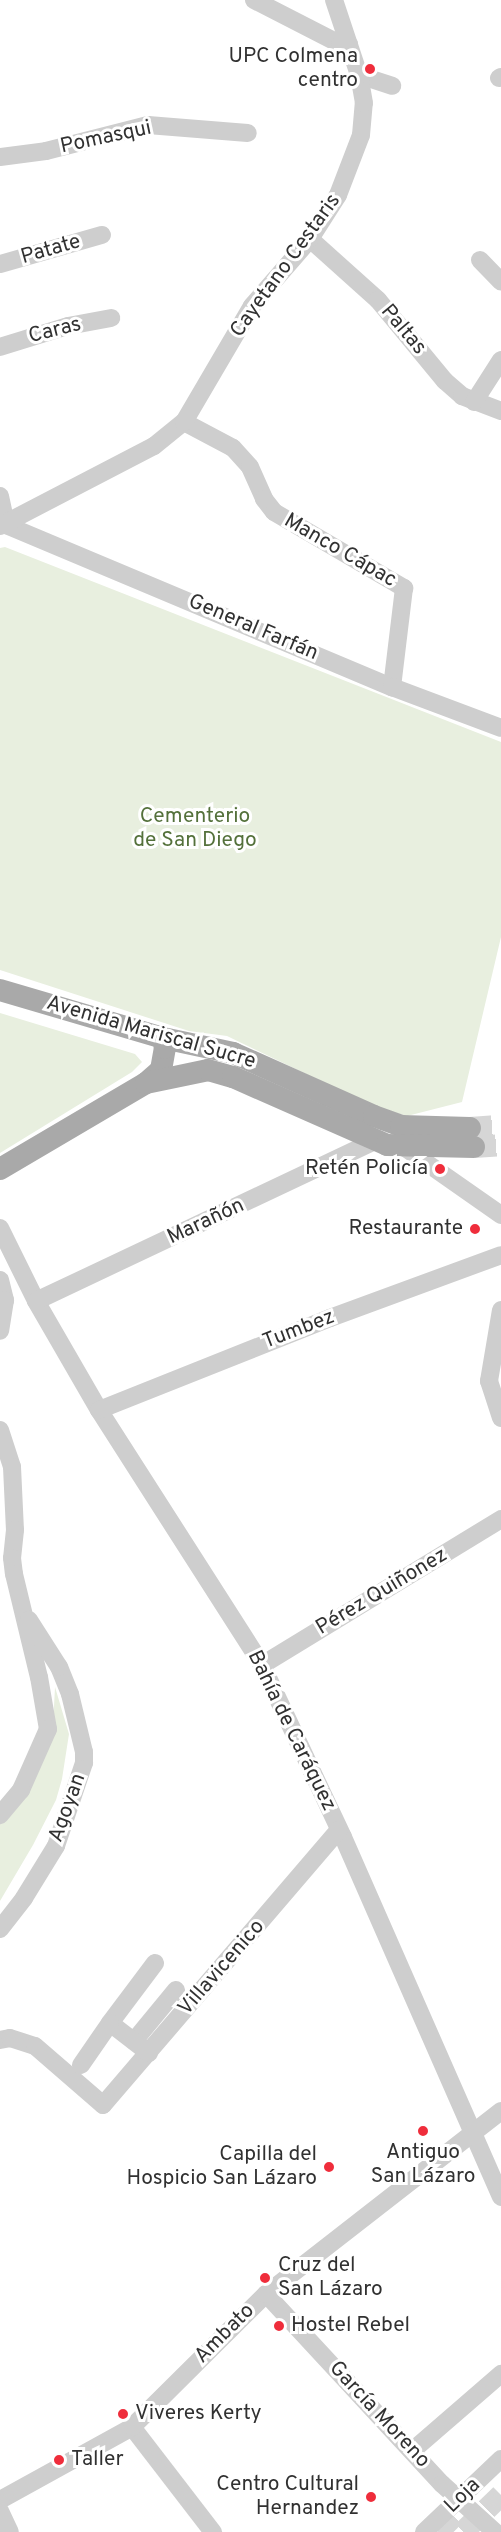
<!DOCTYPE html>
<html>
<head>
<meta charset="utf-8">
<style>
	body { margin:0 }
	#map { position:relative; width:501px; height:2532px; overflow:hidden; background:#fff; font-family:Overpass,sans-serif }
	div>[style] { position:absolute }
	[style*='--x'] { left:calc(var(--x)*1px); top:calc(var(--y)*1px); width:calc(var(--w)*1px); rotate:calc(var(--a)*1deg) }
	.green>* { inset:0; background:#e8efdf }
	.major-tunnel>* { height:22px; margin-top:-11px; transform-origin:0; background:repeating-linear-gradient(90deg,#d6d6d6 0 22px,transparent 0 33px) }
	.minor>* { height:18px; margin:-9px; padding:0 9px; transform-origin:9px; border-radius:9px; background:#cecece }
	.major>* { height:22px; margin:-11px; padding:0 11px; transform-origin:11px; border-radius:11px; background:#a9a9a9 }
	.dots>* { width:16px; height:16px; translate:-50% -50%; box-sizing:border-box; border:3px solid #fff; border-radius:50% }
	span { translate:-50% -50%; white-space:nowrap; text-align:center; line-height:1.15; -webkit-text-stroke:6px #fff; paint-order:stroke }
	.poi-label { font-size:21px; color:#313131 }
	.right { translate:-100% -50%; text-align:right }
	.left { translate:0 -50%; text-align:left }
	.street-label { font-size:21px; color:#313131 }
	.park-label { font-size:21px; color:#54713b }
</style>
</head>
<body>
<div id="map">
	<div class="green">
		<i style="clip-path:polygon(5px 547px,501px 742px,501px 937px,462px 1102px,407px 1116px,373px 1106px,227px 1036px,189px 1031px,0 970px,0 548px)"></i>
		<i style="clip-path:polygon(0 1013px,135px 1054px,142px 1062px,132px 1072px,0 1153px)"></i>
		<i style="clip-path:polygon(55px 1687px,69px 1734px,62px 1779px,56px 1800px,33px 1845px,0 1901px,0 1824px,16px 1806px,53px 1726px)"></i>
	</div>
	<div class="major-tunnel">
		<i style="--x:470;--y:1128;--w:31;--a:-4"></i>
		<i style="--x:474;--y:1147;--w:27;--a:-4"></i>
		<i style="--x:438;--y:2532;--w:45;--a:-45"></i>
		<i style="--x:463;--y:2532;--w:53;--a:-44.2"></i>
	</div>
	<div class="minor">
		<i style="--x:254;--y:0;--w:97;--a:27.1"></i>
		<i style="--x:340;--y:44;--w:9;--a:0"></i>
		<i style="--x:359;--y:75;--w:35;--a:18"></i>
		<i style="--x:499;--y:78;--w:2;--a:-27"></i>
		<i style="--x:0;--y:157;--w:46;--a:-7.4"></i>
		<i style="--x:46;--y:151;--w:105;--a:-14.3"></i>
		<i style="--x:148;--y:125;--w:100;--a:4.6"></i>
		<i style="--x:310;--y:239;--w:91;--a:41.9"></i>
		<i style="--x:378;--y:300;--w:105;--a:50.4"></i>
		<i style="--x:445;--y:381;--w:23;--a:41"></i>
		<i style="--x:462;--y:396;--w:42;--a:21"></i>
		<i style="--x:480;--y:260;--w:30;--a:46"></i>
		<i style="--x:0;--y:264;--w:106;--a:-15.9"></i>
		<i style="--x:0;--y:347;--w:71;--a:-17.2"></i>
		<i style="--x:68;--y:326;--w:44;--a:-10.5"></i>
		<i style="--x:474;--y:402;--w:50;--a:-57.3"></i>
		<i style="--x:184;--y:422;--w:55;--a:28"></i>
		<i style="--x:233;--y:448;--w:25;--a:48"></i>
		<i style="--x:250;--y:467;--w:35;--a:66"></i>
		<i style="--x:264;--y:499;--w:16;--a:52"></i>
		<i style="--x:274;--y:512;--w:151;--a:30.3"></i>
		<i style="--x:404;--y:588;--w:100;--a:96.9"></i>
		<i style="--x:0;--y:496;--w:30;--a:78"></i>
		<i style="--x:6;--y:525;--w:419;--a:22.8"></i>
		<i style="--x:392;--y:687;--w:116;--a:20.6"></i>
		<i style="--x:0;--y:526;--w:174;--a:-27.5"></i>
		<i style="--x:154;--y:446;--w:38;--a:-39"></i>
		<i style="--x:184;--y:422;--w:134;--a:-59.6"></i>
		<i style="--x:252;--y:306;--w:89;--a:-49.1"></i>
		<i style="--x:310;--y:239;--w:52;--a:-57.5"></i>
		<i style="--x:338;--y:195;--w:64;--a:-69"></i>
		<i style="--x:361;--y:135;--w:32;--a:-85"></i>
		<i style="--x:364;--y:103;--w:28;--a:-100"></i>
		<i style="--x:359;--y:75;--w:79;--a:-108.4"></i>
		<i style="--x:401;--y:1145;--w:122;--a:35"></i>
		<i style="--x:0;--y:1228;--w:81;--a:63.7"></i>
		<i style="--x:36;--y:1301;--w:126;--a:60"></i>
		<i style="--x:99;--y:1410;--w:303;--a:57.4"></i>
		<i style="--x:262;--y:1665;--w:190;--a:64.8"></i>
		<i style="--x:343;--y:1837;--w:393;--a:66.3"></i>
		<i style="--x:0;--y:1280;--w:21;--a:76"></i>
		<i style="--x:5;--y:1300;--w:31;--a:99"></i>
		<i style="--x:36;--y:1301;--w:375;--a:-25.3"></i>
		<i style="--x:501;--y:1310;--w:72;--a:99.6"></i>
		<i style="--x:489;--y:1381;--w:39;--a:72"></i>
		<i style="--x:99;--y:1410;--w:249;--a:-21.7"></i>
		<i style="--x:330;--y:1318;--w:182;--a:-20.2"></i>
		<i style="--x:0;--y:1430;--w:39;--a:72"></i>
		<i style="--x:12;--y:1467;--w:63;--a:87.3"></i>
		<i style="--x:15;--y:1530;--w:28;--a:96"></i>
		<i style="--x:12;--y:1558;--w:16;--a:83"></i>
		<i style="--x:14;--y:1574;--w:106;--a:76.4"></i>
		<i style="--x:39;--y:1677;--w:53;--a:80.2"></i>
		<i style="--x:48;--y:1729;--w:67;--a:113.9"></i>
		<i style="--x:21;--y:1790;--w:33;--a:130"></i>
		<i style="--x:262;--y:1665;--w:280;--a:-31.4"></i>
		<i style="--x:0;--y:1929;--w:39;--a:-52"></i>
		<i style="--x:24;--y:1898;--w:61;--a:-58.4"></i>
		<i style="--x:56;--y:1846;--w:88;--a:-71.4"></i>
		<i style="--x:84;--y:1763;--w:11;--a:-90"></i>
		<i style="--x:84;--y:1752;--w:60;--a:-103.6"></i>
		<i style="--x:70;--y:1694;--w:29;--a:-112"></i>
		<i style="--x:59;--y:1667;--w:56;--a:-122.6"></i>
		<i style="--x:0;--y:2040;--w:10;--a:-11"></i>
		<i style="--x:10;--y:2038;--w:26;--a:18"></i>
		<i style="--x:35;--y:2046;--w:90;--a:40.9"></i>
		<i style="--x:103;--y:2105;--w:362;--a:-49.4"></i>
		<i style="--x:134;--y:2041;--w:66;--a:-50.5"></i>
		<i style="--x:149;--y:2053;--w:49;--a:-142.4"></i>
		<i style="--x:110;--y:2023;--w:75;--a:-53.1"></i>
		<i style="--x:81;--y:2065;--w:51;--a:-55.4"></i>
		<i style="--x:266;--y:2294;--w:259;--a:47.2"></i>
		<i style="--x:442;--y:2484;--w:72;--a:42.2"></i>
		<i style="--x:132;--y:2427;--w:133;--a:52.4"></i>
		<i style="--x:412;--y:2451;--w:118;--a:-40.9"></i>
		<i style="--x:0;--y:2500;--w:151;--a:-28.9"></i>
		<i style="--x:132;--y:2427;--w:189;--a:-44.8"></i>
		<i style="--x:266;--y:2294;--w:298;--a:-37.9"></i>
		<i style="--x:0;--y:2511;--w:23;--a:65"></i>
		<i style="--x:424;--y:2532;--w:106;--a:-43.5"></i>
	</div>
	<div class="major">
		<i style="--x:0;--y:990;--w:170;--a:16.4"></i>
		<i style="--x:163;--y:1038;--w:72;--a:12.1"></i>
		<i style="--x:233;--y:1053;--w:154;--a:24.1"></i>
		<i style="--x:374;--y:1116;--w:29;--a:20"></i>
		<i style="--x:401;--y:1126;--w:69;--a:1.7"></i>
		<i style="--x:146;--y:1083;--w:20;--a:-41"></i>
		<i style="--x:161;--y:1070;--w:22;--a:-80"></i>
		<i style="--x:165;--y:1048;--w:10;--a:-101"></i>
		<i style="--x:0;--y:1169;--w:169;--a:-30.5"></i>
		<i style="--x:146;--y:1083;--w:63;--a:-11.8"></i>
		<i style="--x:208;--y:1070;--w:26;--a:16"></i>
		<i style="--x:233;--y:1077;--w:168;--a:23.8"></i>
		<i style="--x:387;--y:1145;--w:87;--a:1.3"></i>
	</div>
	<div class="dots">
		<i style="left:370px;top:69px;background:#ef2d3b"></i>
		<i style="left:440px;top:1169px;background:#ef2d3b"></i>
		<i style="left:475px;top:1229px;background:#ef2d3b"></i>
		<i style="left:423px;top:2131px;background:#ef2d3b"></i>
		<i style="left:329px;top:2167px;background:#ef2d3b"></i>
		<i style="left:265px;top:2278px;background:#ef2d3b"></i>
		<i style="left:279px;top:2326px;background:#ef2d3b"></i>
		<i style="left:123px;top:2414px;background:#ef2d3b"></i>
		<i style="left:59px;top:2460px;background:#ef2d3b"></i>
		<i style="left:371px;top:2497px;background:#ef2d3b"></i>
	</div>
	<div class="poi-label">
		<span class="right" style="left:358px;top:69px">UPC Colmena<br>centro</span>
		<span class="right" style="left:428px;top:1169px">Retén Policía</span>
		<span class="right" style="left:463px;top:1229px">Restaurante</span>
		<span style="left:423px;top:2165px">Antiguo<br>San Lázaro</span>
		<span class="right" style="left:317px;top:2167px">Capilla del<br>Hospicio San Lázaro</span>
		<span class="left" style="left:278px;top:2278px">Cruz del<br>San Lázaro</span>
		<span class="left" style="left:291px;top:2326px">Hostel Rebel</span>
		<span class="left" style="left:135px;top:2414px">Viveres Kerty</span>
		<span class="left" style="left:71px;top:2460px">Taller</span>
		<span class="right" style="left:359px;top:2497px">Centro Cultural<br>Hernandez</span>
	</div>
	<div class="street-label">
		<span style="left:106px;top:138px;rotate:-12deg">Pomasqui</span>
		<span style="left:51px;top:250px;rotate:-16deg">Patate</span>
		<span style="left:286px;top:266px;rotate:-54deg">Cayetano Cestaris</span>
		<span style="left:403px;top:330px;rotate:50deg">Paltas</span>
		<span style="left:55px;top:331px;rotate:-14deg">Caras</span>
		<span style="left:340px;top:551px;rotate:30deg">Manco Cápac</span>
		<span style="left:253px;top:628px;rotate:23deg">General Farfán</span>
		<span style="left:151px;top:1033px;rotate:16deg">Avenida Mariscal Sucre</span>
		<span style="left:206px;top:1222px;rotate:-25deg">Marañón</span>
		<span style="left:299px;top:1330px;rotate:-21deg">Tumbez</span>
		<span style="left:382px;top:1592px;rotate:-31deg">Pérez Quiñonez</span>
		<span style="left:291px;top:1731px;rotate:64deg">Bahía de Caráquez</span>
		<span style="left:68px;top:1808px;rotate:-70deg">Agoyan</span>
		<span style="left:222px;top:1968px;rotate:-49deg">Villavicenico</span>
		<span style="left:225px;top:2334px;rotate:-45deg">Ambato</span>
		<span style="left:379px;top:2415px;rotate:47deg">García Moreno</span>
		<span style="left:463px;top:2496px;rotate:-44deg">Loja</span>
	</div>
	<div class="park-label">
		<span style="left:195px;top:829px">Cementerio<br>de San Diego</span>
	</div>
</div>
</body>
</html>
